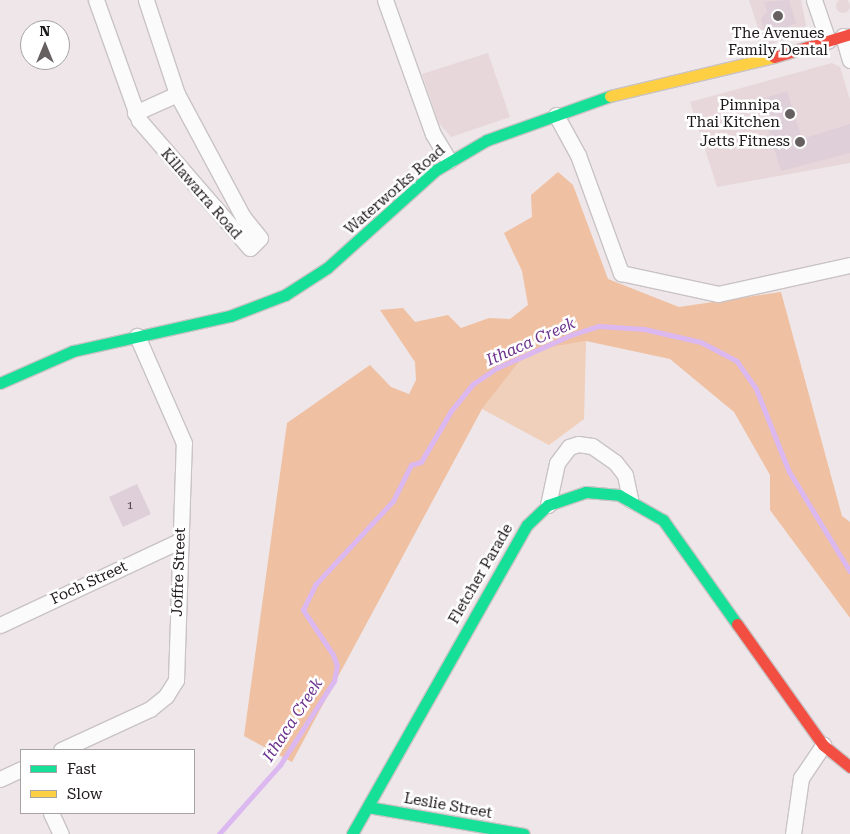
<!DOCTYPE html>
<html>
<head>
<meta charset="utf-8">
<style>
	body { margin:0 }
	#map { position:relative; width:850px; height:834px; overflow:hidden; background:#eee6e8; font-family:"Roboto Serif",serif }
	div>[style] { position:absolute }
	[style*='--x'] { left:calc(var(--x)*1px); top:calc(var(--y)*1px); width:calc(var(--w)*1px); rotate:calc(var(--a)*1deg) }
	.built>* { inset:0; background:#e7d7da }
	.round { border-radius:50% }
	.green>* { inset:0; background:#f0cfbb }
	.forest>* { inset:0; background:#efc0a1 }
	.stream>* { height:4.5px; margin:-2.25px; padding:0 2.25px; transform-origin:2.25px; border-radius:2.25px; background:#dbb8f0 }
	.building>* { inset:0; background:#dfcfd9 }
	.roads { filter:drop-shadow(1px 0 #c9c3c5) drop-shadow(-1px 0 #c9c3c5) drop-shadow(0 1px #c9c3c5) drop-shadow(0 -1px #c9c3c5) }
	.street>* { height:15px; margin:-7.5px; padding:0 7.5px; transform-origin:7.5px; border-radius:7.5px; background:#fcfbfc }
	.fast>* { height:11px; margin:-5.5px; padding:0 5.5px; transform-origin:5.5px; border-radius:5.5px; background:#16e098 }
	.slow>* { height:11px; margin:-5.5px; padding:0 5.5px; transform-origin:5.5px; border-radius:5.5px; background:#ffcf43 }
	.jam>* { height:11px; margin:-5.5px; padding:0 5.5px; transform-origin:5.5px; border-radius:5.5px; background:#f24e42 }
	.dots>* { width:14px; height:14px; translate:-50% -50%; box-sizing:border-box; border:2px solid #fff; border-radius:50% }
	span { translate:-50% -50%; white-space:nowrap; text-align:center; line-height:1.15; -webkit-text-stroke:5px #fff; paint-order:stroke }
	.number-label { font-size:12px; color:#50484b }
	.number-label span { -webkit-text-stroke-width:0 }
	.poi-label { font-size:15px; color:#1d1819 }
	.right { translate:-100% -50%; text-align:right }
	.street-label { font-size:15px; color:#1d1819 }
	.water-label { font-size:16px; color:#6c338e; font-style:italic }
	.legend { position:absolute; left:20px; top:749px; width:175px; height:65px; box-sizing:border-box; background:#fff; border:1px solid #a5a3a3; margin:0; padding:6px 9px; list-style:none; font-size:15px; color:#1d1819 }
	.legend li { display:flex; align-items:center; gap:10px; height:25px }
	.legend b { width:25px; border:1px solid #a5a3a3 }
	.north { position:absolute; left:20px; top:20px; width:50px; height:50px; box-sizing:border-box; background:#fff; border:1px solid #a5a3a3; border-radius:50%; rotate:0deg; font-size:14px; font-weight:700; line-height:20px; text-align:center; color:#1d1819 }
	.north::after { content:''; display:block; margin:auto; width:18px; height:22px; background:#666061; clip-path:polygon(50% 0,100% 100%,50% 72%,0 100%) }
</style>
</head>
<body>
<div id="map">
	<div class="built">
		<i class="round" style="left:836px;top:-1px;width:14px;height:14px"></i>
		<i style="clip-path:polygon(749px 0,801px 0,806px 25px,799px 35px,764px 46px)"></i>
		<i style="clip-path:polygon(488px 53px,510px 117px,451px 137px,439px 123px,422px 74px)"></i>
		<i style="clip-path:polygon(832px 63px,840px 67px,850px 100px,850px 163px,717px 187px,690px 102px)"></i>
	</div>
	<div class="green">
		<i style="clip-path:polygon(586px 341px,584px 419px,549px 445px,482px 409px,526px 351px)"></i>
	</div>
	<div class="forest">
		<i style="clip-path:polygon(558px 172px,573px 185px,608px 279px,679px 307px,781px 292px,842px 516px,850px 522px,850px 618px,770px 510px,770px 475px,734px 412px,670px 359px,586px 341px,527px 351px,482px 409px,292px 762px,244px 736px,287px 423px,370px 365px,391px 387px,409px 394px,416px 380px,415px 362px,380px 310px,403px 308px,415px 322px,448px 315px,461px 328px,489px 318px,510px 319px,528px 305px,522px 271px,504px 233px,532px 217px,531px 195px)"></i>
	</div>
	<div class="stream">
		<i style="--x:219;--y:834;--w:92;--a:-48.5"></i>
		<i style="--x:280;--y:765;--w:100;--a:-57.3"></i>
		<i style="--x:334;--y:681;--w:15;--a:-79"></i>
		<i style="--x:337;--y:666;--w:12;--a:-110"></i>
		<i style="--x:333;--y:655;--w:54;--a:-123.7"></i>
		<i style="--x:303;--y:610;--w:28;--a:-64"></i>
		<i style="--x:315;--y:585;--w:115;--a:-47.1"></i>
		<i style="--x:393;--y:501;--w:40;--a:-63.4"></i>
		<i style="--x:411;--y:465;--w:10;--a:-17"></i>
		<i style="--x:421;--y:462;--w:59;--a:-59.5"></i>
		<i style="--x:451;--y:411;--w:35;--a:-51"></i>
		<i style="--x:473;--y:384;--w:29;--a:-34"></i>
		<i style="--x:497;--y:368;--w:81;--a:-24"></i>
		<i style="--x:571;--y:335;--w:29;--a:-18"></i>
		<i style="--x:599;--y:326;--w:45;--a:3.8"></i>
		<i style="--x:644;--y:329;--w:58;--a:12.8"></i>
		<i style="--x:701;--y:342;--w:41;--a:27.8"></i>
		<i style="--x:737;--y:361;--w:33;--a:55"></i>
		<i style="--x:756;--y:388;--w:89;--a:68.3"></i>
		<i style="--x:789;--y:471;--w:117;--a:58.6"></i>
	</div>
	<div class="building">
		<i style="clip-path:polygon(789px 0,796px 23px,766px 37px,761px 19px,767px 12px,764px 2px)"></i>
		<i style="clip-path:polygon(787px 91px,802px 139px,850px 124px,850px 153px,781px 171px,759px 100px)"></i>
		<i style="clip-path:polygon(137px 484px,151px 514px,123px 527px,109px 497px)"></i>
	</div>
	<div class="roads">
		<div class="street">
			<i style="--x:96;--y:0;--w:127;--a:70.3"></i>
			<i style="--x:139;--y:120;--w:169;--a:49.1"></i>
			<i style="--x:250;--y:248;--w:14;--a:-45"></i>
			<i style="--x:260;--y:238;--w:27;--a:-129"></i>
			<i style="--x:243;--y:217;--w:140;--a:-118.2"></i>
			<i style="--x:177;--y:94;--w:99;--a:-108.3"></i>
			<i style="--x:385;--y:0;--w:142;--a:70.3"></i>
			<i style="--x:433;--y:134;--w:31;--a:59"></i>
			<i style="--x:814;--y:0;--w:43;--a:71.1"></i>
			<i style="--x:843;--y:36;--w:25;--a:74"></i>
			<i style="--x:135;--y:113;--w:46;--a:-24.3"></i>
			<i style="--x:556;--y:115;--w:46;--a:61.2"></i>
			<i style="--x:578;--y:155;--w:126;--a:70"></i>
			<i style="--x:621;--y:273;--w:99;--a:12.2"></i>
			<i style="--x:718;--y:294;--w:135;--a:-12.4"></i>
			<i style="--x:548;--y:505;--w:43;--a:-77.9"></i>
			<i style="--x:557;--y:463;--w:20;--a:-53"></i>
			<i style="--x:569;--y:447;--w:9;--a:-18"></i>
			<i style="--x:578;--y:444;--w:14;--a:8"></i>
			<i style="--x:592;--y:446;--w:28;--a:35"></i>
			<i style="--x:615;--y:462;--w:16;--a:52"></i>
			<i style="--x:625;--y:475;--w:25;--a:78"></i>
			<i style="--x:0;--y:625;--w:198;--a:-25.1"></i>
			<i style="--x:61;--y:750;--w:98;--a:-24.7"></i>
			<i style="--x:150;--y:709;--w:21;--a:-39"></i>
			<i style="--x:166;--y:696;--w:19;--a:-58"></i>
			<i style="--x:176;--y:680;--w:237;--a:-88.1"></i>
			<i style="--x:184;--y:443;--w:117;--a:-113.7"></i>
			<i style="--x:0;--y:779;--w:23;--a:-25"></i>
			<i style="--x:51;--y:813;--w:23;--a:65"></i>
			<i style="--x:793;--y:834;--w:57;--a:-81.9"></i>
			<i style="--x:801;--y:778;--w:40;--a:-56"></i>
		</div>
		<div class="fast">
			<i style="--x:0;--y:383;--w:80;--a:-23.7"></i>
			<i style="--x:73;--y:351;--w:161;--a:-12.6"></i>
			<i style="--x:230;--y:316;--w:59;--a:-20.9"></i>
			<i style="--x:285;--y:295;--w:50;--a:-32.7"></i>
			<i style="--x:327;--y:268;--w:147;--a:-42"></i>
			<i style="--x:436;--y:170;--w:59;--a:-30.5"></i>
			<i style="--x:487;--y:140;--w:131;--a:-19.7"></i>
			<i style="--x:368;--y:807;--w:158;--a:9.8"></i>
			<i style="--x:352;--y:834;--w:355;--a:-60.5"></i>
			<i style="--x:527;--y:525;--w:29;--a:-44"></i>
			<i style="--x:548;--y:505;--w:40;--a:-18.9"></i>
			<i style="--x:586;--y:492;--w:33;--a:5"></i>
			<i style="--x:619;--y:495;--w:51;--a:29.6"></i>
			<i style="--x:663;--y:520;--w:128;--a:54.6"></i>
		</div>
		<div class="slow">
			<i style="--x:610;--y:96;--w:169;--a:-13.4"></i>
		</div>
		<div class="jam">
			<i style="--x:774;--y:57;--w:79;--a:-16.8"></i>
			<i style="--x:737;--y:624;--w:148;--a:54.6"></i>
			<i style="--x:823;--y:745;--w:35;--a:39"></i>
		</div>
	</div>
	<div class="dots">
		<i style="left:778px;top:16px;background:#666061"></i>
		<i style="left:790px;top:114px;background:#666061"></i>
		<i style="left:800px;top:142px;background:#666061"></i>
	</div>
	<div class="number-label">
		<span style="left:130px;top:506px">1</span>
	</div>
	<div class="poi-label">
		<span style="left:778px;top:42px">The Avenues<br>Family Dental</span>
		<span class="right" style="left:780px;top:114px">Pimnipa<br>Thai Kitchen</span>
		<span class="right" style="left:790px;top:142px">Jetts Fitness</span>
	</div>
	<div class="street-label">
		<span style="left:395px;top:190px;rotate:-41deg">Waterworks Road</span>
		<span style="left:201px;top:194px;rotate:49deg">Killawarra Road</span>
		<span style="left:179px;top:572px;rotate:-88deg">Joffre Street</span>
		<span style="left:481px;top:574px;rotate:-60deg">Fletcher Parade</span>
		<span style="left:89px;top:583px;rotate:-25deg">Foch Street</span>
		<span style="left:448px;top:806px;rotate:10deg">Leslie Street</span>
	</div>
	<div class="water-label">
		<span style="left:531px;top:342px;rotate:-24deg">Ithaca Creek</span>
		<span style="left:293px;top:720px;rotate:-57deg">Ithaca Creek</span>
	</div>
	<ul class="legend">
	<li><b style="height:6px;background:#16e098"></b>Fast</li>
	<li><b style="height:6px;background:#ffcf43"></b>Slow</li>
	</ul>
	<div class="north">N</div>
</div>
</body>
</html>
